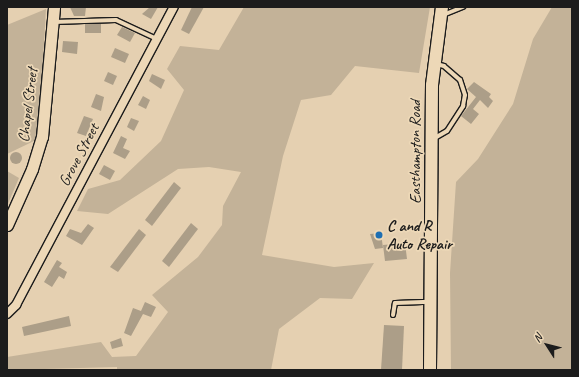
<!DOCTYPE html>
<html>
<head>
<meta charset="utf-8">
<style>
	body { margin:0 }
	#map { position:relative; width:579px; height:377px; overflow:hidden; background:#e5d0b1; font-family:Caveat,sans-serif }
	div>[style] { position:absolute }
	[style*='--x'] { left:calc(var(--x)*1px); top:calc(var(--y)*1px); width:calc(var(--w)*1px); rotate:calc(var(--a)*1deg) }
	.green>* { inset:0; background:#c3b298 }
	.building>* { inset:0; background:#ac9e88 }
	.round { border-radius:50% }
	.roads { filter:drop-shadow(1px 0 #1c1c1c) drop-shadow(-1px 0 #1c1c1c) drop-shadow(0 1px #1c1c1c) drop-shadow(0 -1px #1c1c1c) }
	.lane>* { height:4px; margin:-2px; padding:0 2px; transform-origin:2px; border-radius:2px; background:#edd8b7 }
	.street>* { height:8px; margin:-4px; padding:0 4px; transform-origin:4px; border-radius:4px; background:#edd8b7 }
	.secondary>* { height:11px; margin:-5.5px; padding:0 5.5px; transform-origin:5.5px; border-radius:5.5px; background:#edd8b7 }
	.primary>* { height:12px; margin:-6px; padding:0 6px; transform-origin:6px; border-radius:6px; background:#edd8b7 }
	.dots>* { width:11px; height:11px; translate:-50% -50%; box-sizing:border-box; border:2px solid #edd8b7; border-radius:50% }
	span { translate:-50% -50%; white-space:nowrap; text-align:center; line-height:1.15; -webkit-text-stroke:3.5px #edd8b7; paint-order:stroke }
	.street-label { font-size:16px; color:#1c1c1c }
	.poi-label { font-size:16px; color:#1c1c1c; font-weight:700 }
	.left { translate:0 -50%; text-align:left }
	.frame { position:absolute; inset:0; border:8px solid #1c1c1c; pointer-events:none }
	.north { position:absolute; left:527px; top:325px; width:40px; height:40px; -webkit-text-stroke:3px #edd8b7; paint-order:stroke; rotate:306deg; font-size:11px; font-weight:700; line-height:16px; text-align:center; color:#1c1c1c }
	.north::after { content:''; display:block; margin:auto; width:14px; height:18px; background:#1c1c1c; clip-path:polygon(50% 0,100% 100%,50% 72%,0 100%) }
</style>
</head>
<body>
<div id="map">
	<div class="green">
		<i style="clip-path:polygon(244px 7px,430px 7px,419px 73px,355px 66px,331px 95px,301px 100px,283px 156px,262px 255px,334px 267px,374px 263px,352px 299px,320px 298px,279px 329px,271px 370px,117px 370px,117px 367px,7px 370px,7px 357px,101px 342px,112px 357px,136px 356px,168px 312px,152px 295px,198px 257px,222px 225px,223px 206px,241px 172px,209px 167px,178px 169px,108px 214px,77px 211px,88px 189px,120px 180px,161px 141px,184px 90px,167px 69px,180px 46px,219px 50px)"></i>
		<i style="clip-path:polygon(552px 7px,572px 7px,572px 370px,451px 370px,450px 273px,456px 182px,478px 159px,513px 104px,533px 39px)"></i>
		<i style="clip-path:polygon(46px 9px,39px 129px,34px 141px,7px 154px,7px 25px)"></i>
		<i style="clip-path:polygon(7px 171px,19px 178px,7px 206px)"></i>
	</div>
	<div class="building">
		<i style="clip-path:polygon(70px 7px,86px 7px,85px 16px,74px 16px)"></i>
		<i style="clip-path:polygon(150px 7px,158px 7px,151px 19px,142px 14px)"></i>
		<i style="clip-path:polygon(192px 7px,204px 7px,189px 34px,181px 30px)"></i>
		<i style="clip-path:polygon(85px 24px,101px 24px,101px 33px,85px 33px)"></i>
		<i style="clip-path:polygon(122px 27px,135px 33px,130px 42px,117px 35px)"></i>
		<i style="clip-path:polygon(63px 41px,78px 42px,77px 54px,62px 52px)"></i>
		<i style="clip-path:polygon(115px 48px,129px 54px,125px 63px,111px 57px)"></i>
		<i style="clip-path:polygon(108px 72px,117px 76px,113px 85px,104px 81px)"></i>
		<i style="clip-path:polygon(152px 74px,165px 80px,161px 89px,149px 81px)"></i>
		<i style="clip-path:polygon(474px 82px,491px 94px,489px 97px,493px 101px,488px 108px,480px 100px,473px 109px,479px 114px,471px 124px,461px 116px,476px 97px,467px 89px)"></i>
		<i style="clip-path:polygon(96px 94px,104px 97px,101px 111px,91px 107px)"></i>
		<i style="clip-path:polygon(143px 96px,150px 100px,146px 109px,138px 105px)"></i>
		<i style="clip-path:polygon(84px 116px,93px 119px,86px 136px,77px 133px)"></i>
		<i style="clip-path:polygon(131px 118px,139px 121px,134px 131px,127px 127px)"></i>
		<i style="clip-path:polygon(121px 136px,127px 139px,123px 148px,130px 151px,125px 159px,113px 153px)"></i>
		<i class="round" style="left:10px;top:152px;width:12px;height:12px"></i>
		<i style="clip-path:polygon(104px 165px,115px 171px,110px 180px,99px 174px)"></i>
		<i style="clip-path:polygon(174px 182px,181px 188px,152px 226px,145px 220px)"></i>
		<i style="clip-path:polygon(191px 223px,198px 229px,169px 267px,162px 261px)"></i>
		<i style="clip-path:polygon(88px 224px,94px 228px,82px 245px,66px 236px,70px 229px,81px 233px)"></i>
		<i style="clip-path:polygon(139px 229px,146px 235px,118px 272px,110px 267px)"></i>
		<i style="clip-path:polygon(381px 233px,383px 248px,375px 249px,370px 234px)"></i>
		<i style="clip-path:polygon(405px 243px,407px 259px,385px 261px,383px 245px)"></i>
		<i style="clip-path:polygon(57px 260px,62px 263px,59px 267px,67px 272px,64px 279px,59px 276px,52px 287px,44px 282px)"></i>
		<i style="clip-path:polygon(145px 302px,156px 307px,151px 317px,143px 314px,131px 336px,124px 333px,133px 308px,141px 311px)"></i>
		<i style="clip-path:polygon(69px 316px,71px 326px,24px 336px,22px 327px)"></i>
		<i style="clip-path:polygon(384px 325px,404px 326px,402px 370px,381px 370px)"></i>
		<i style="clip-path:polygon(121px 338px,123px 346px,112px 349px,110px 342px)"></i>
	</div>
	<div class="roads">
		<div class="lane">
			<i style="--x:443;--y:15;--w:22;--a:-22"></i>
			<i style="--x:53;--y:22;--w:63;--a:-1.8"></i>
			<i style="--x:116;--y:20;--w:45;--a:24.9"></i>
			<i style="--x:433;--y:139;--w:16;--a:-30"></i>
			<i style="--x:447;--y:131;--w:30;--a:-57"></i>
			<i style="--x:463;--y:106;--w:11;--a:-80"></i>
			<i style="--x:465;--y:95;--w:16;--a:-108"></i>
			<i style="--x:460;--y:80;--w:21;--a:-139"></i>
			<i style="--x:444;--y:66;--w:8;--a:-166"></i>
			<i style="--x:393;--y:315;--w:12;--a:-81"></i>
			<i style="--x:395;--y:303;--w:35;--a:-2"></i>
		</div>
		<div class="street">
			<i style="--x:7;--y:314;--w:13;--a:-45"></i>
			<i style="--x:16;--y:305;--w:337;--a:-62.1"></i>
		</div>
		<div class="secondary">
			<i style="--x:7;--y:225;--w:61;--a:-65.9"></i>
			<i style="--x:32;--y:169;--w:34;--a:-73"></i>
			<i style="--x:42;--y:137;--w:131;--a:-84.7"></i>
		</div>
		<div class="primary">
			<i style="--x:430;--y:370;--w:285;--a:-89.6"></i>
			<i style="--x:432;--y:85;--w:79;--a:-82.7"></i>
		</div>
	</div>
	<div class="dots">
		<i style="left:379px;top:235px;background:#1f6fb2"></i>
	</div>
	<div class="street-label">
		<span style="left:28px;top:105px;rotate:-83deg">Chapel Street</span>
		<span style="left:415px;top:152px;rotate:-90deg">Easthampton Road</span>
		<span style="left:79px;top:155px;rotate:-62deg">Grove Street</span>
	</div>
	<div class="poi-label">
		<span class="left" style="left:387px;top:235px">C and R<br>Auto Repair</span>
	</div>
	<div class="frame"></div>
	<div class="north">N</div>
</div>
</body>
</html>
